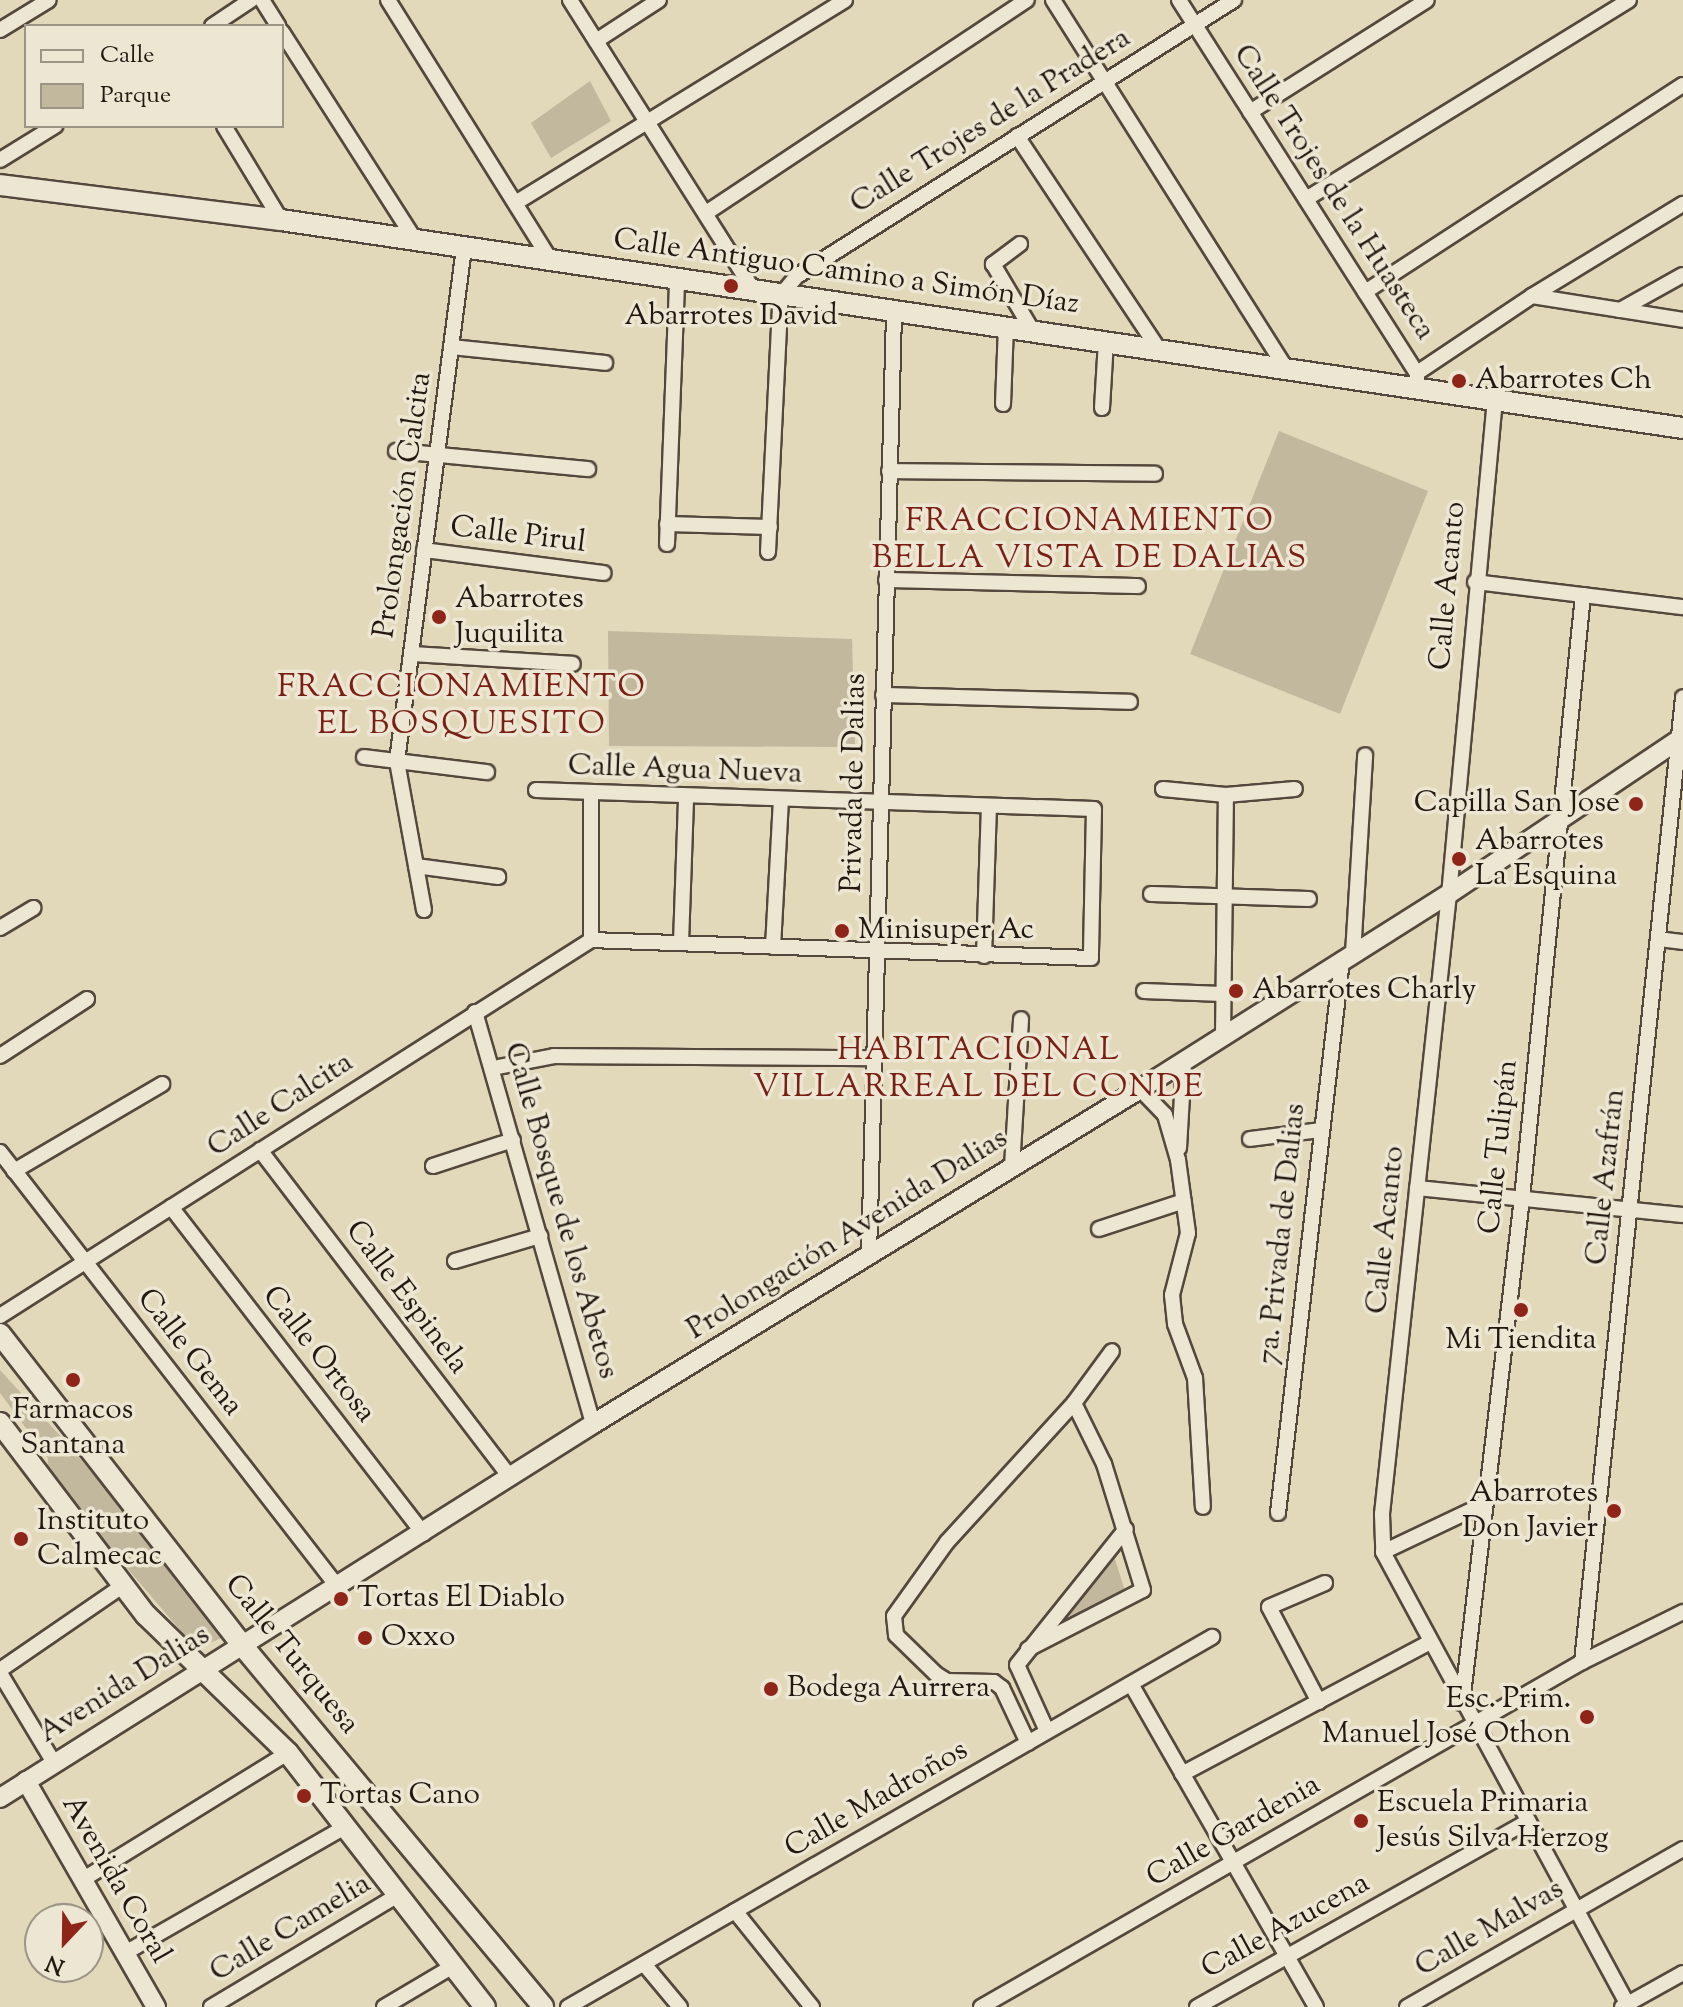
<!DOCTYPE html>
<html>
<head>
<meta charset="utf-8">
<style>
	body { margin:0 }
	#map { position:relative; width:1683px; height:2007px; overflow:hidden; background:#e2d9bb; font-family:"Sorts Mill Goudy",serif }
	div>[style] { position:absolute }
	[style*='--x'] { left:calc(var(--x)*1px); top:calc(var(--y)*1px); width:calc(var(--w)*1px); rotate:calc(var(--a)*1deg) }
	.green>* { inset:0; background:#c2b89e }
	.roads { filter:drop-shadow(2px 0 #54483c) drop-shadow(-2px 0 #54483c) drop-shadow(0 2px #54483c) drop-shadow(0 -2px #54483c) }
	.minor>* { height:14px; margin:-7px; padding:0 7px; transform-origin:7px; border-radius:7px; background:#ece6d3 }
	.tertiary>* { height:18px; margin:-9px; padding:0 9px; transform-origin:9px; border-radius:9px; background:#ece6d3 }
	.secondary>* { height:20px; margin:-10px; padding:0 10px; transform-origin:10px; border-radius:10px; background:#ece6d3 }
	.dots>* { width:22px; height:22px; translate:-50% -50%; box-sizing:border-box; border:4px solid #ece6d3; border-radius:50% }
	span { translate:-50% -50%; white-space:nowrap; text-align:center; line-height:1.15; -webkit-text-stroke:7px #ece6d3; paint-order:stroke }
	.street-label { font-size:30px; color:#241811 }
	.poi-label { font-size:30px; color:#241811 }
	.left { translate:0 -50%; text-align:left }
	.right { translate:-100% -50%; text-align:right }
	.neighbourhood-label { font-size:32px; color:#7a1f14; letter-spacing:2px }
	.legend { position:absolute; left:24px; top:24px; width:260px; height:104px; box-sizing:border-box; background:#ece6d3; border:2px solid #9c9485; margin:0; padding:10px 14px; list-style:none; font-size:24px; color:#241811 }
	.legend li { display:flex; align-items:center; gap:16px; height:40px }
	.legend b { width:40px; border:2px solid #9c9485 }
	.north { position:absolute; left:24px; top:1903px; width:80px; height:80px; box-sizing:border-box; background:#ece6d3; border:2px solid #9c9485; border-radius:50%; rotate:202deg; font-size:22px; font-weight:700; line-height:32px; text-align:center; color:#241811 }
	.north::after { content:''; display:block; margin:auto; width:28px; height:36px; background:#8f2418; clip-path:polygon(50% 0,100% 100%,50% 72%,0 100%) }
</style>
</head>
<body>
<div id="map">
	<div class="green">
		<i style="clip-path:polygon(590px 81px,611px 121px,551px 158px,531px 123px)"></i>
		<i style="clip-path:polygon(1279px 431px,1428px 491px,1340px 714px,1190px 654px)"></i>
		<i style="clip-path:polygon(608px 631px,852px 639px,855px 747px,609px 746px)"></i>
		<i style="clip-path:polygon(0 1370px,74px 1451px,226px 1636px,196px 1649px,47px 1474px,48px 1458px,0 1393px)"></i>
		<i style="clip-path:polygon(1114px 1556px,1125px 1591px,1063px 1622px)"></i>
	</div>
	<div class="roads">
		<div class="minor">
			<i style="--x:262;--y:0;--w:31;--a:58"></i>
			<i style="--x:388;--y:0;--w:308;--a:58"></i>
			<i style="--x:570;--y:0;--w:344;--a:57.7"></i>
			<i style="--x:1053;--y:0;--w:436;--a:57.7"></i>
			<i style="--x:1179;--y:0;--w:442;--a:57.5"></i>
			<i style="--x:212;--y:26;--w:47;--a:-33.7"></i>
			<i style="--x:0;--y:30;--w:57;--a:-31.5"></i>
			<i style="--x:282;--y:32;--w:247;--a:57.4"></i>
			<i style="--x:596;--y:41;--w:75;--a:-33.1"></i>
			<i style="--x:1250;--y:112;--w:209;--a:-32.3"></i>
			<i style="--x:224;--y:126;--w:110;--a:58.8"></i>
			<i style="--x:1017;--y:136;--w:255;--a:56.4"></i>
			<i style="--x:0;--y:160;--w:65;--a:-31.7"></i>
			<i style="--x:1306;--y:199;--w:379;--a:-31.6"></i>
			<i style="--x:517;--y:202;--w:385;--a:-31.6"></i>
			<i style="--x:706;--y:213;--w:385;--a:-33.6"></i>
			<i style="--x:1020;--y:244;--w:34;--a:143"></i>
			<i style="--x:993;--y:264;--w:77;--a:59.4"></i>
			<i style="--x:1365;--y:292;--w:379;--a:-33.1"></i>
			<i style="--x:1532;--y:296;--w:153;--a:9"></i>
			<i style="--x:1620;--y:310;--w:72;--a:-29.1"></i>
			<i style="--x:451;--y:347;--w:155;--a:5.9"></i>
			<i style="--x:1417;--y:379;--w:6;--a:-90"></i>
			<i style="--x:1417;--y:373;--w:138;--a:-33.8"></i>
			<i style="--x:1532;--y:296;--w:177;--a:-31.4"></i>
			<i style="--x:1495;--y:399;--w:497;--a:95.3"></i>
			<i style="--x:1449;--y:894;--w:624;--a:96.17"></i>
			<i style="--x:1382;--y:1514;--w:38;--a:88"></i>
			<i style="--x:1383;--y:1552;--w:517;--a:61.6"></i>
			<i style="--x:1003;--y:404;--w:78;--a:-87.8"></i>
			<i style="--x:1102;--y:408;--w:68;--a:-86.6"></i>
			<i style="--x:396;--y:451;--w:193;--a:5.4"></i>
			<i style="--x:889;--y:471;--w:266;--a:0.6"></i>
			<i style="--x:667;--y:524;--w:103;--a:1.7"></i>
			<i style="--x:667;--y:544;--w:265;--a:-87.8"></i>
			<i style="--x:424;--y:550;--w:181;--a:7.3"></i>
			<i style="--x:768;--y:552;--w:243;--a:-87.2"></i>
			<i style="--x:780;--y:309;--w:14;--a:-86"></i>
			<i style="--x:781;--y:295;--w:25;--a:-50"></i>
			<i style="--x:797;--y:276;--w:517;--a:-32.28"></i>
			<i style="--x:886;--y:580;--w:252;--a:1.4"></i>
			<i style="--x:1475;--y:582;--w:209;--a:6.9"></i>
			<i style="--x:411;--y:654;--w:162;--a:3.5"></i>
			<i style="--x:883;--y:695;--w:247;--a:1.6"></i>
			<i style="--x:364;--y:757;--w:124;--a:7"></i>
			<i style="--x:1163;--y:789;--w:63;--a:5.4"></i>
			<i style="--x:1226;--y:795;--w:69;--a:-5"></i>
			<i style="--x:536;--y:790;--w:558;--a:1.95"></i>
			<i style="--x:1094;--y:809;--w:149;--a:91.2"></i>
			<i style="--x:1091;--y:958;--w:500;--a:-177.94"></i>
			<i style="--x:591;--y:793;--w:147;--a:90"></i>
			<i style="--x:416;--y:866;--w:83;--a:7.6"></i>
			<i style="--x:1151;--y:894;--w:158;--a:1.8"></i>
			<i style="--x:424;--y:910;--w:151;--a:-100.3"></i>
			<i style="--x:397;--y:761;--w:517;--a:-82.56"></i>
			<i style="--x:0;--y:928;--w:39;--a:-31"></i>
			<i style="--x:1658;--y:939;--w:25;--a:7"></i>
			<i style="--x:681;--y:943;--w:146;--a:-88"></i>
			<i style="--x:773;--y:947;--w:146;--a:-86.9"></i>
			<i style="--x:1353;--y:954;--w:199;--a:-86.5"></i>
			<i style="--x:984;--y:956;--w:148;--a:-88.1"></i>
			<i style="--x:1144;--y:991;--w:78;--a:2.2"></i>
			<i style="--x:475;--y:1012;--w:429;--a:74"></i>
			<i style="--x:1223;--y:1036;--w:241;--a:-89.3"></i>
			<i style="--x:0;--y:1056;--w:104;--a:-33.2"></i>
			<i style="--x:493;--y:1068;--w:62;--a:-11.1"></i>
			<i style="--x:554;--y:1056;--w:318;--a:0.4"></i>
			<i style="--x:1140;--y:1089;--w:36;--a:46"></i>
			<i style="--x:1165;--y:1115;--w:47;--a:73.9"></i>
			<i style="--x:1178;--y:1160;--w:74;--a:82.2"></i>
			<i style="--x:1188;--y:1233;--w:64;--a:104.5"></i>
			<i style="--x:1172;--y:1295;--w:29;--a:84"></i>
			<i style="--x:1175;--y:1324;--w:58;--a:69.7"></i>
			<i style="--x:1195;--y:1378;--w:129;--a:86.5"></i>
			<i style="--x:1250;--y:1139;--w:71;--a:-7.3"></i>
			<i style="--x:1179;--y:1148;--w:87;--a:-86.7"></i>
			<i style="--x:260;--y:1150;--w:412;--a:52.6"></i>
			<i style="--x:0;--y:1152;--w:549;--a:52.17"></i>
			<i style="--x:433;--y:1166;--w:84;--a:-18"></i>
			<i style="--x:1012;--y:1167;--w:148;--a:-86.5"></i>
			<i style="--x:14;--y:1171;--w:172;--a:-30.4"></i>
			<i style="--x:1417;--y:1188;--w:267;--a:5.8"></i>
			<i style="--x:171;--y:1207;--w:413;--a:52.3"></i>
			<i style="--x:1099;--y:1229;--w:89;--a:-18.2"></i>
			<i style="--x:869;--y:1256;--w:944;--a:-88.48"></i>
			<i style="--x:455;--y:1261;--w:89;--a:-16.4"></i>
			<i style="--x:0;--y:1316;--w:700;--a:-32.46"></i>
			<i style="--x:1278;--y:1513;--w:557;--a:-83.4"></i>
			<i style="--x:1383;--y:1552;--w:112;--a:-25.4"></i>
			<i style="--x:1028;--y:1649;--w:129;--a:-27.2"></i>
			<i style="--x:1143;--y:1590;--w:132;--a:-107.2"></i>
			<i style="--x:1104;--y:1464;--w:68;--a:-116.2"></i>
			<i style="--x:1582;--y:1662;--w:970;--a:-84.02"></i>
			<i style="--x:0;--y:1670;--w:148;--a:-34.5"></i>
			<i style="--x:0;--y:1673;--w:105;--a:59"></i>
			<i style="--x:1131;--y:1684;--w:372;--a:60.2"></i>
			<i style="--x:1319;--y:1702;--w:107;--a:-117.8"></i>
			<i style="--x:1269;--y:1607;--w:61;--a:-23.2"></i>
			<i style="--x:1462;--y:1703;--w:509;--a:-83.22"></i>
			<i style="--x:1522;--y:1198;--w:606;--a:-84.22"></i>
			<i style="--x:1047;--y:1731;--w:72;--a:-114.4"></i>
			<i style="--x:1017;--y:1665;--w:174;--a:-51.3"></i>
			<i style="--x:1028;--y:1743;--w:61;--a:-115.3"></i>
			<i style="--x:1002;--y:1688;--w:10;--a:-143"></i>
			<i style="--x:994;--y:1682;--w:47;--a:-178.8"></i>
			<i style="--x:947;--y:1681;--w:13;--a:-148"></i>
			<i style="--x:936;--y:1674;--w:56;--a:-135.7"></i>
			<i style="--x:896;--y:1635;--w:19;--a:-96"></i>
			<i style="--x:894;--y:1616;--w:91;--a:-54.4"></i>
			<i style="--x:947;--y:1542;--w:188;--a:-47.6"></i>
			<i style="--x:1074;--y:1403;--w:64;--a:-53.8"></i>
			<i style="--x:1182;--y:1774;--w:279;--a:-28"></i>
			<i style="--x:82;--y:1880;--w:242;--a:-31.7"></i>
			<i style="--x:735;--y:1911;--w:123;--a:51.3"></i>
			<i style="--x:125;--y:1953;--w:254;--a:-29.8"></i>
			<i style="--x:644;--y:1964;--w:56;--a:50.1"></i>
			<i style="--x:211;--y:2007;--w:218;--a:-30.9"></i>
			<i style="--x:384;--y:2007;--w:80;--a:-30.7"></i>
			<i style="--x:568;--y:2007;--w:743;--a:-29.88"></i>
			<i style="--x:981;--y:2007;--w:693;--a:-29.86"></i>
			<i style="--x:1582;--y:1662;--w:113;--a:-26.3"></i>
			<i style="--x:1197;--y:2007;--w:378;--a:-29.3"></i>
			<i style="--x:1407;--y:2007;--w:318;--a:-29.8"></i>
			<i style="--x:1622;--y:2007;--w:70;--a:-29.1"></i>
		</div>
		<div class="tertiary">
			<i style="--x:26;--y:1781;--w:261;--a:60.1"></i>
			<i style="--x:0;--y:1798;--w:701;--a:-32.24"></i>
			<i style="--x:593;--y:1424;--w:641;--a:-31.48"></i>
			<i style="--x:1140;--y:1089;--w:365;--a:-32.3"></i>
			<i style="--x:1449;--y:894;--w:282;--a:-33.9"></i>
		</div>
		<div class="secondary">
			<i style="--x:0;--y:185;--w:283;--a:7.1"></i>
			<i style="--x:281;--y:220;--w:1417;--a:8.44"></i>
			<i style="--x:0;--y:1334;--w:393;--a:52.1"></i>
			<i style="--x:241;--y:1644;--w:472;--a:50.2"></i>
			<i style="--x:0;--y:1423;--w:241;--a:52.8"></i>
			<i style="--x:146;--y:1615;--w:198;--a:44.2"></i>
			<i style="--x:288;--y:1753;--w:321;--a:52.2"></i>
		</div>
	</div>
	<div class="dots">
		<i style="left:731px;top:286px;background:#8f2418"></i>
		<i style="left:1459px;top:381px;background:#8f2418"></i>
		<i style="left:439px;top:617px;background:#8f2418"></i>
		<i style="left:1636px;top:804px;background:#8f2418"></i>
		<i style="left:1459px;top:859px;background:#8f2418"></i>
		<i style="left:842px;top:931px;background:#8f2418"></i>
		<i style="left:1236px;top:991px;background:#8f2418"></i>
		<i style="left:1521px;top:1310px;background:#8f2418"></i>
		<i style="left:73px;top:1380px;background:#8f2418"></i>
		<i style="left:1614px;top:1511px;background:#8f2418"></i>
		<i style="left:21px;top:1539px;background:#8f2418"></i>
		<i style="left:341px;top:1599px;background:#8f2418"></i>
		<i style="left:365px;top:1638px;background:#8f2418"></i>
		<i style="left:771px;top:1689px;background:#8f2418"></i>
		<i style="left:1587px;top:1717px;background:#8f2418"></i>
		<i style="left:304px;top:1796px;background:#8f2418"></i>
		<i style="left:1361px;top:1821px;background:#8f2418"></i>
	</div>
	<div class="street-label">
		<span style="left:991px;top:122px;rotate:-32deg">Calle Trojes de la Pradera</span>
		<span style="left:1333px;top:193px;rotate:57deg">Calle Trojes de la Huasteca</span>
		<span style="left:846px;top:273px;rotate:8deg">Calle Antiguo Camino a Simón Díaz</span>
		<span style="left:404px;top:505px;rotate:-82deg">Prolongación Calcita</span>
		<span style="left:518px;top:536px;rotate:7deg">Calle Pirul</span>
		<span style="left:1449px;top:586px;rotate:-85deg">Calle Acanto</span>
		<span style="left:685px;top:771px;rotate:2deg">Calle Agua Nueva</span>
		<span style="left:855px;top:783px;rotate:-89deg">Privada de Dalias</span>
		<span style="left:281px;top:1106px;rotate:-33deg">Calle Calcita</span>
		<span style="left:1500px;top:1147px;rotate:-84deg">Calle Tulipán</span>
		<span style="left:1607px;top:1177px;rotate:-84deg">Calle Azafrán</span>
		<span style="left:560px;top:1211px;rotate:74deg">Calle Bosque de los Abetos</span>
		<span style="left:1387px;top:1230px;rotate:-84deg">Calle Acanto</span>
		<span style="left:1283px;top:1234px;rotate:-84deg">7a. Privada de Dalias</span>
		<span style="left:848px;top:1235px;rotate:-32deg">Prolongación Avenida Dalias</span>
		<span style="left:406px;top:1298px;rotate:53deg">Calle Espinela</span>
		<span style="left:189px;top:1353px;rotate:52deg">Calle Gema</span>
		<span style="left:318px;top:1355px;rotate:52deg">Calle Ortosa</span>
		<span style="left:291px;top:1655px;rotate:51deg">Calle Turquesa</span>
		<span style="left:125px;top:1685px;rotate:-32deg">Avenida Dalias</span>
		<span style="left:877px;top:1800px;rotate:-30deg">Calle Madroños</span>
		<span style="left:1234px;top:1832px;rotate:-30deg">Calle Gardenia</span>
		<span style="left:115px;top:1880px;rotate:60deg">Avenida Coral</span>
		<span style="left:1286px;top:1927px;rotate:-29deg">Calle Azucena</span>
		<span style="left:291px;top:1929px;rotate:-31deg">Calle Camelia</span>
		<span style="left:1490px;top:1929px;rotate:-30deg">Calle Malvas</span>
	</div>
	<div class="poi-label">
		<span style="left:731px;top:317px">Abarrotes David</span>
		<span class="left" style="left:1475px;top:381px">Abarrotes Ch</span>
		<span class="left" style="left:455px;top:617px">Abarrotes<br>Juquilita</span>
		<span class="right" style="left:1620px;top:804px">Capilla San Jose</span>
		<span class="left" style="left:1475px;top:859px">Abarrotes<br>La Esquina</span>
		<span class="left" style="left:858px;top:931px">Minisuper Ac</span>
		<span class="left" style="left:1252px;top:991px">Abarrotes Charly</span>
		<span style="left:1521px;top:1341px">Mi Tiendita</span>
		<span style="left:73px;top:1428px">Farmacos<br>Santana</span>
		<span class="right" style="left:1598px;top:1511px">Abarrotes<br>Don Javier</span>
		<span class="left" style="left:37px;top:1539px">Instituto<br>Calmecac</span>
		<span class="left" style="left:357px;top:1599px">Tortas El Diablo</span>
		<span class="left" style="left:381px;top:1638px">Oxxo</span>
		<span class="left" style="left:787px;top:1689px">Bodega Aurrera</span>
		<span class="right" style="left:1571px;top:1717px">Esc. Prim.<br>Manuel José Othon</span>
		<span class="left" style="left:320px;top:1796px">Tortas Cano</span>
		<span class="left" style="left:1377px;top:1821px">Escuela Primaria<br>Jesús Silva Herzog</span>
	</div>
	<div class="neighbourhood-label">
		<span style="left:1090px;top:541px">FRACCIONAMIENTO<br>BELLA VISTA DE DALIAS</span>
		<span style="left:462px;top:707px">FRACCIONAMIENTO<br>EL BOSQUESITO</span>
		<span style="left:979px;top:1070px">HABITACIONAL<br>VILLARREAL DEL CONDE</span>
	</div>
	<ul class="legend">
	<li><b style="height:10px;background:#ece6d3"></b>Calle</li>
	<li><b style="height:22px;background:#c2b89e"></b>Parque</li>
	</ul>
	<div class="north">N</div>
</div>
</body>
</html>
